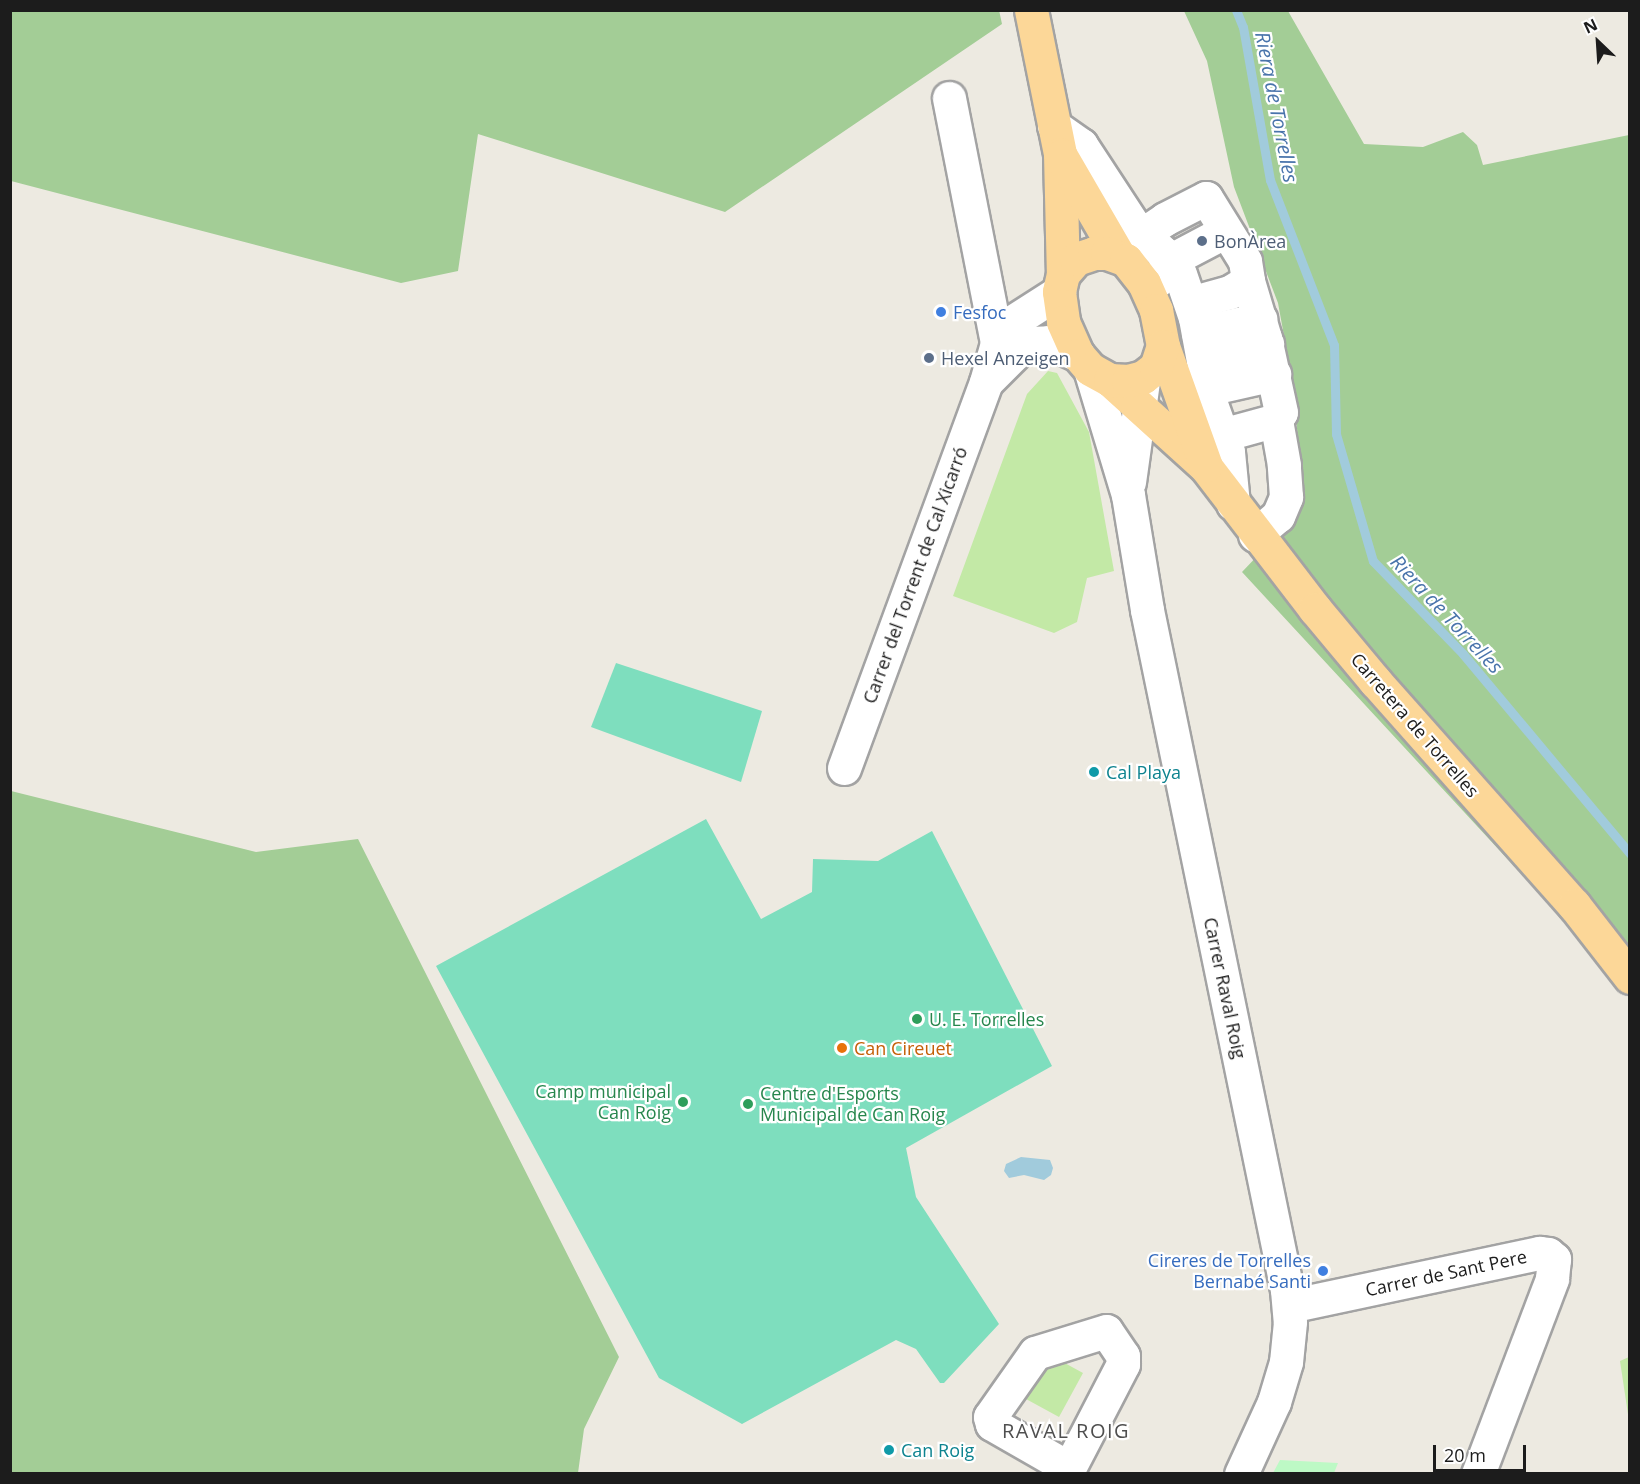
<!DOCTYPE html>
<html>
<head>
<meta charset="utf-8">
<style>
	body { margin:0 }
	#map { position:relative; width:1640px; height:1484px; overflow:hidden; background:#edeae1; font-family:"Open Sans",sans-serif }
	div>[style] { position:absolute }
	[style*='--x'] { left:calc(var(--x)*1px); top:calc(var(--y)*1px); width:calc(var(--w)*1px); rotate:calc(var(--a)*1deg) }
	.grass>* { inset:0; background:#c3e9a6 }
	.forest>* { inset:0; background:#a3cd96 }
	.park>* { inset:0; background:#bdf9c5 }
	.pitch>* { inset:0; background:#7edebe }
	.water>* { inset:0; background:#a1cbdc }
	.stream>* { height:9px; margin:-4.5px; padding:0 4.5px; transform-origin:4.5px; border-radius:4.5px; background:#a1cbdc }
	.roads { filter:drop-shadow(2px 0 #a3a3a3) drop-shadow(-2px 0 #a3a3a3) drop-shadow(0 2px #a3a3a3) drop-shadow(0 -2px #a3a3a3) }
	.minor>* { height:33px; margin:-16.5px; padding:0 16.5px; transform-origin:16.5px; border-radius:16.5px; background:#fff }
	.major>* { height:33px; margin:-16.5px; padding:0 16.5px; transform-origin:16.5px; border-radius:16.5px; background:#fcd798 }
	.dots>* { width:16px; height:16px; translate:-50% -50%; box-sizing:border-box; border:3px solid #fff; border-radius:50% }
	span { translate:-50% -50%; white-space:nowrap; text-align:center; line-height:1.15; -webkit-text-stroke:4.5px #fff; paint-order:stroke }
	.service-label { font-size:18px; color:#4e5e75 }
	.left { translate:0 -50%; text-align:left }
	.shop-label { font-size:18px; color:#366cbe }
	.right { translate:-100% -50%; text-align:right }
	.street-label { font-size:18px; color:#1c1c1c }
	.culture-label { font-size:18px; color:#0d838f }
	.leisure-label { font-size:18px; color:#27864d }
	.food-label { font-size:18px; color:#c56008 }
	.water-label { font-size:20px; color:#4974ab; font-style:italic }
	.neighbourhood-label { font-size:20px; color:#4f4f4f; letter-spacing:1.5px }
	.frame { position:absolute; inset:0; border:12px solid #1c1c1c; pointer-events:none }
	.north { position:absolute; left:1568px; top:12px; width:60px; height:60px; -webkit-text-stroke:4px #fff; paint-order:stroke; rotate:335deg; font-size:16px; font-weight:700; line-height:24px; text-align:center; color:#1c1c1c }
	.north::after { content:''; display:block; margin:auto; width:21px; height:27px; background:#1c1c1c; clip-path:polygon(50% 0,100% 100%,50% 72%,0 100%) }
	.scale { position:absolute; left:1433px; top:1445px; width:93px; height:27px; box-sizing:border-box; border:3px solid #1c1c1c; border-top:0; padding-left:8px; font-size:18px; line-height:21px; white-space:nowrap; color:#1c1c1c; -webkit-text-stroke:4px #fff; paint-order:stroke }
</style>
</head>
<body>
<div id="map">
	<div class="grass">
		<i style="clip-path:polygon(1048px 371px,1057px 373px,1089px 432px,1114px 571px,1087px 578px,1077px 622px,1054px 633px,953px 596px,1027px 394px)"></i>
		<i style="clip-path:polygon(1050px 1355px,1083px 1373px,1059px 1417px,1026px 1399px)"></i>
		<i style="clip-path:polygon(1629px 1357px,1629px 1421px,1620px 1361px)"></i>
	</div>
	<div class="forest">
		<i style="clip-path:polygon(999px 10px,1002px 24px,725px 212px,478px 134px,458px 271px,401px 283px,11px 181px,11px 11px)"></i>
		<i style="clip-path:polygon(1184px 11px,1288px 11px,1364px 144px,1423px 147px,1463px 132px,1477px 145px,1483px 165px,1629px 135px,1629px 997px,1616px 970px,1564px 920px,1242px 572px,1302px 509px,1295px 396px,1278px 303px,1234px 187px,1207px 61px)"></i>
		<i style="clip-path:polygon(11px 791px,256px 852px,358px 839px,619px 1357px,584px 1429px,578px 1473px,11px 1473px)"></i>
	</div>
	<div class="park">
		<i style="clip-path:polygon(1280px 1460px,1299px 1461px,1338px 1463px,1334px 1473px,1273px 1473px)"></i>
	</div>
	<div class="pitch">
		<i style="clip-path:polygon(616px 663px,762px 711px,741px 782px,591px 727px)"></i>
		<i style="clip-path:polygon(706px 819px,761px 919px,812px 892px,813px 859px,878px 861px,932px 831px,1052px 1066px,906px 1148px,916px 1197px,999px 1324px,944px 1383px,940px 1383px,916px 1349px,896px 1340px,742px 1424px,659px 1378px,436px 966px)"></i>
	</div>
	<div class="water">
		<i style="clip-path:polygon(1021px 1157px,1050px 1160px,1053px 1168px,1051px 1175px,1044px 1180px,1024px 1175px,1009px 1178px,1004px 1171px,1006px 1164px)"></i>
	</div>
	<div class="stream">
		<i style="--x:1236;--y:10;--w:18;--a:68"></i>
		<i style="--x:1243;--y:27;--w:155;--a:80"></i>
		<i style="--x:1270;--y:180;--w:177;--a:68.8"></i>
		<i style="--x:1334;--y:345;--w:89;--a:88.7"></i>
		<i style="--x:1336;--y:434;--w:132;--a:73.8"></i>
		<i style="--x:1373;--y:561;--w:129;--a:45.9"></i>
		<i style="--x:1463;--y:654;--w:261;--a:50.1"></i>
	</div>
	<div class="roads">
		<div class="minor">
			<i style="--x:949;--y:98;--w:250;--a:78.9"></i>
			<i style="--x:1054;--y:126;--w:33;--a:35"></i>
			<i style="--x:1081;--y:145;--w:93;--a:56.8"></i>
			<i style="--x:1132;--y:223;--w:42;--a:44"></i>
			<i style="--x:1162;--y:252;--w:28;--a:51"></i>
			<i style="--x:1180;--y:274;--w:46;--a:71.2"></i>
			<i style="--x:1195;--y:318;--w:87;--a:79.5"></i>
			<i style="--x:1211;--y:404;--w:51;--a:70.5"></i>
			<i style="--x:1228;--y:452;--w:52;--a:84.5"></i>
			<i style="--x:1143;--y:234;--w:27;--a:-34"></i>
			<i style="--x:1165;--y:219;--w:46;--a:-27.1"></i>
			<i style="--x:1206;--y:198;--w:74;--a:58.2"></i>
			<i style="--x:1245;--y:261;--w:20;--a:81"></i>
			<i style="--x:1248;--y:281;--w:21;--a:149"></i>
			<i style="--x:1230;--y:292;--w:41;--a:164.6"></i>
			<i style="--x:1158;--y:280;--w:22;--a:-60"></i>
			<i style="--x:1169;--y:261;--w:64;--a:-27.8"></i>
			<i style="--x:1198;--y:333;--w:64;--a:-12.7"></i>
			<i style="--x:1203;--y:359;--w:66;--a:-13.2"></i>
			<i style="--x:1090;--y:369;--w:132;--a:73.2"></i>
			<i style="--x:1128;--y:495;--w:117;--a:80.6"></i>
			<i style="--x:1147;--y:610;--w:694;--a:78.37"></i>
			<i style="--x:1287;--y:1290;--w:32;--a:85"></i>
			<i style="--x:1290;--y:1322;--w:40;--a:95.7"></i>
			<i style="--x:1286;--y:1362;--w:42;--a:106.7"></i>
			<i style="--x:1274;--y:1402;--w:79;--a:114.6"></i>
			<i style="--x:989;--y:379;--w:40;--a:-45"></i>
			<i style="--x:1017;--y:351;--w:17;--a:-28"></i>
			<i style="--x:1032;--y:343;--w:17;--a:-3"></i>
			<i style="--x:1049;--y:342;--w:32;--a:24"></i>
			<i style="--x:1208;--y:389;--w:68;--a:-12.8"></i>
			<i style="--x:1222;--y:435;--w:56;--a:-15.5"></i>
			<i style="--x:1276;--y:420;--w:9;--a:-58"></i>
			<i style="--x:1281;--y:412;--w:76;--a:-102.2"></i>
			<i style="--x:1265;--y:338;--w:59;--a:-106.6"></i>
			<i style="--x:1129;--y:482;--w:102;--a:-82.1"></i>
			<i style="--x:1255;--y:535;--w:30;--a:-40"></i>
			<i style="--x:1278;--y:516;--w:21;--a:-67"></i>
			<i style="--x:1286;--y:497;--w:32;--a:-94"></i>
			<i style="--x:1284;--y:465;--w:46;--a:-100.1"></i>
			<i style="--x:844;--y:768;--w:411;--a:-69.8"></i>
			<i style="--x:986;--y:382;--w:41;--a:-74.2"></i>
			<i style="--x:997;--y:343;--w:26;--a:-54"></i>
			<i style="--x:1012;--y:322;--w:56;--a:-32.6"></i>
			<i style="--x:1289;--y:1306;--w:256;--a:-12"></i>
			<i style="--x:1539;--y:1253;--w:9;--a:6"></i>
			<i style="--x:1548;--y:1254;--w:8;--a:40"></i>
			<i style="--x:1554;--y:1259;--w:20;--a:96"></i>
			<i style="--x:1552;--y:1279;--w:209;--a:110.8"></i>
			<i style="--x:1066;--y:1474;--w:124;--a:-62.6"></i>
			<i style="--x:1123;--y:1364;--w:8;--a:-90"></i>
			<i style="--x:1123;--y:1356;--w:30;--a:-124"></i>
			<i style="--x:1106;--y:1331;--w:74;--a:162.8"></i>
			<i style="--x:1035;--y:1353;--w:78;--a:125.1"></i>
			<i style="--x:990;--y:1417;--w:7;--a:74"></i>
			<i style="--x:992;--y:1424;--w:86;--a:29.8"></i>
		</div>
		<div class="major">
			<i style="--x:1031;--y:10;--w:147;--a:78.6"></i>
			<i style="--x:1060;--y:154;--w:120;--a:88.6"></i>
			<i style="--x:1063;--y:274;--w:18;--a:103"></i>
			<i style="--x:1059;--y:292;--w:30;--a:82"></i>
			<i style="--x:1063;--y:322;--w:36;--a:66"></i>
			<i style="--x:1078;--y:355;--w:18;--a:49"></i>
			<i style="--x:1090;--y:369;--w:23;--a:29"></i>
			<i style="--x:1110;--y:380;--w:130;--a:42.2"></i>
			<i style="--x:1206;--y:467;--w:179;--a:52.5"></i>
			<i style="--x:1315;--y:609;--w:94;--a:50.2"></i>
			<i style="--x:1375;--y:681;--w:300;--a:48.4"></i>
			<i style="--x:1574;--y:905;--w:91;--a:52.1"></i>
			<i style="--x:1061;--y:156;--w:116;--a:59.9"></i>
			<i style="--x:1063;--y:274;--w:20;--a:-49"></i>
			<i style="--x:1076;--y:259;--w:19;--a:-18"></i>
			<i style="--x:1094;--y:253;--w:13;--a:0"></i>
			<i style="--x:1107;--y:253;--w:20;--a:20"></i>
			<i style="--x:1126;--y:260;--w:29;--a:52"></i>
			<i style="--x:1144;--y:283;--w:30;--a:66"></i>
			<i style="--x:1156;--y:310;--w:37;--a:79"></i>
			<i style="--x:1163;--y:346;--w:127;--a:70.3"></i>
			<i style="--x:1110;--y:380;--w:18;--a:3"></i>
			<i style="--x:1128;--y:381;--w:16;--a:-15"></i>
			<i style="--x:1143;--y:377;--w:16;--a:-38"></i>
			<i style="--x:1156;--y:367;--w:22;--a:-72"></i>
		</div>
	</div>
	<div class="dots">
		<i style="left:1202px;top:241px;background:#5c6f8a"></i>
		<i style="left:941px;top:312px;background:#3f7fe0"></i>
		<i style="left:929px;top:358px;background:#5c6f8a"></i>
		<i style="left:1094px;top:772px;background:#0f9aa8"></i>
		<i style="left:917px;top:1019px;background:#2e9e5b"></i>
		<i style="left:842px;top:1048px;background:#e8710a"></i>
		<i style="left:683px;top:1102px;background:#2e9e5b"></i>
		<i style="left:748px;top:1104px;background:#2e9e5b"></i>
		<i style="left:1323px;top:1271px;background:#3f7fe0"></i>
		<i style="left:889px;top:1450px;background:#0f9aa8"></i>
	</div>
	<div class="service-label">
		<span class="left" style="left:1214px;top:241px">BonÀrea</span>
		<span class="left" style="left:941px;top:358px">Hexel Anzeigen</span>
	</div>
	<div class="shop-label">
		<span class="left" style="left:953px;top:312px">Fesfoc</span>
		<span class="right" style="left:1311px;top:1271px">Cireres de Torrelles<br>Bernabé Santi</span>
	</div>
	<div class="street-label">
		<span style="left:915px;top:575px;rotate:-70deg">Carrer del Torrent de Cal Xicarró</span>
		<span style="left:1415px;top:725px;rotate:49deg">Carretera de Torrelles</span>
		<span style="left:1225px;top:988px;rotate:78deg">Carrer Raval Roig</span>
		<span style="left:1446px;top:1273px;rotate:-12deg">Carrer de Sant Pere</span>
	</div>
	<div class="culture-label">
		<span class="left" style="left:1106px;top:772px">Cal Playa</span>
		<span class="left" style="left:901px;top:1450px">Can Roig</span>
	</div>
	<div class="leisure-label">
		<span class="left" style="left:929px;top:1019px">U. E. Torrelles</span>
		<span class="right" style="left:671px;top:1102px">Camp municipal<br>Can Roig</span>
		<span class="left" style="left:760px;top:1104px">Centre d'Esports<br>Municipal de Can Roig</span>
	</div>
	<div class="food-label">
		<span class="left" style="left:854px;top:1048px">Can Cireuet</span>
	</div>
	<div class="water-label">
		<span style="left:1277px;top:107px;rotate:79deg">Riera de Torrelles</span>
		<span style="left:1447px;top:614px;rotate:47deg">Riera de Torrelles</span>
	</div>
	<div class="neighbourhood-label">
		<span style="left:1066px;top:1430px">RAVAL ROIG</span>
	</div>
	<div class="frame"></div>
	<div class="north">N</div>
	<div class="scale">20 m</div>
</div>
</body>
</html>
